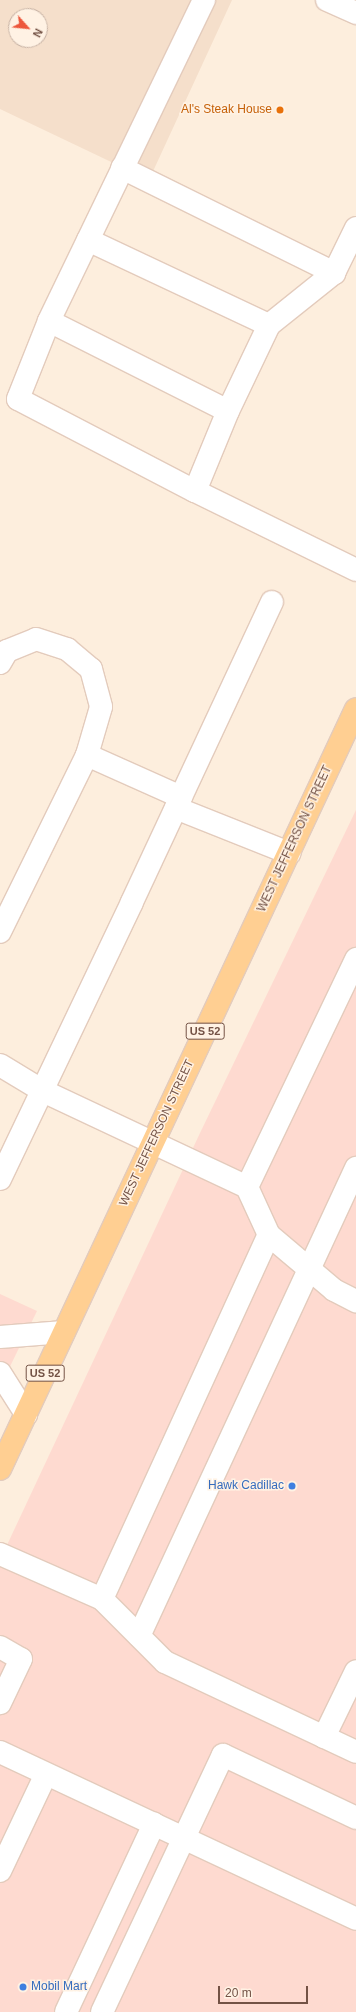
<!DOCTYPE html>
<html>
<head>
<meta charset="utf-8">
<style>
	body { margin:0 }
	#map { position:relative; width:356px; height:2012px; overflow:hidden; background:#fdeedd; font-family:Arial,sans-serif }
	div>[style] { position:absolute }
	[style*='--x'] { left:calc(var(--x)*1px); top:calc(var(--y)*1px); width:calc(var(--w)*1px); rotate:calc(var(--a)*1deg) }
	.residential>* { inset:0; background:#f5dfcb }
	.commercial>* { inset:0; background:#fedad0 }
	.roads { filter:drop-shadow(1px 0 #e3cbbc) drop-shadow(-1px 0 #e3cbbc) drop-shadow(0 1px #e3cbbc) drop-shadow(0 -1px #e3cbbc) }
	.minor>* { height:22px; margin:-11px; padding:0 11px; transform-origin:11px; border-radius:11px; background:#fff }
	.major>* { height:22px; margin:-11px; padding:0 11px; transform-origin:11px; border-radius:11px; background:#ffcf92 }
	.dots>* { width:11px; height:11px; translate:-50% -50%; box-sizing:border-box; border:2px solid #fff2e4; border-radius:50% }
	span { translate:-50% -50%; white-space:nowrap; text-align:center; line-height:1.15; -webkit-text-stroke:3px #fff2e4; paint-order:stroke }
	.shield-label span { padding:1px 3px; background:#fff2e4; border:1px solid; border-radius:3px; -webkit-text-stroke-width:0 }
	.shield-label { font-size:11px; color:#735245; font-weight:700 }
	.food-label { font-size:12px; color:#c56008 }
	.right { translate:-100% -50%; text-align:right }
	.street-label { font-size:12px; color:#735245 }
	.shop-label { font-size:12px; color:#366cbe }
	.left { translate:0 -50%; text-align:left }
	.north { position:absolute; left:8px; top:8px; width:40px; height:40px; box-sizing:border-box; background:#fff2e4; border:1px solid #c7b2a4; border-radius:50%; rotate:117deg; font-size:11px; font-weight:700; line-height:16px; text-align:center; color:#735245 }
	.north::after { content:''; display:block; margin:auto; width:14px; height:18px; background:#ed573c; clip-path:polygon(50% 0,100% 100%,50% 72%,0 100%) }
	.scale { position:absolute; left:218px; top:1986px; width:90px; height:18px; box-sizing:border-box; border:2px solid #735245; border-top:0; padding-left:5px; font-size:12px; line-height:14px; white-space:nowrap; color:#735245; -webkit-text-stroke:3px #fff2e4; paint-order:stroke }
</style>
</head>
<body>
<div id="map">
	<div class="residential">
		<i style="clip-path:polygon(evenodd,0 0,232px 0,149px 180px,0 109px,0 0,16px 16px,40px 16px,40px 40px,16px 40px,16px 16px)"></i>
	</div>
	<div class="commercial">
		<i style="clip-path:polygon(356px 810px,356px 2012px,0 2012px,0 1560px,200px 1133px)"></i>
		<i style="clip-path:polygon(0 1294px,37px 1311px,0 1387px)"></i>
	</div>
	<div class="roads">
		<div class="minor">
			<i style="--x:204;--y:0;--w:356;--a:115.8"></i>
			<i style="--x:49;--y:321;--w:84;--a:111.7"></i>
			<i style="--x:18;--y:399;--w:199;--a:27.5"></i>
			<i style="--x:195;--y:491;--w:179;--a:26.1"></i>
			<i style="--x:327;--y:0;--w:32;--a:24"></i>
			<i style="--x:122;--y:168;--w:237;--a:26.3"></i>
			<i style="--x:88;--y:240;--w:200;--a:25.2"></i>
			<i style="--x:49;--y:321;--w:200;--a:26.7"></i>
			<i style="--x:195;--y:491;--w:87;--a:-67.6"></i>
			<i style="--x:228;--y:411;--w:95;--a:-64.5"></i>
			<i style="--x:269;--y:325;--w:83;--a:-38.7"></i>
			<i style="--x:334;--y:273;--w:50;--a:-63.9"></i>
			<i style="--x:0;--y:663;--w:14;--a:-60"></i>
			<i style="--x:7;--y:651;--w:31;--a:-22"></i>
			<i style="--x:36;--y:639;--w:33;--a:18"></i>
			<i style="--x:67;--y:649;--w:31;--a:40"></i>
			<i style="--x:91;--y:669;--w:39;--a:75"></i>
			<i style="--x:101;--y:707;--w:50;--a:106.3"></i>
			<i style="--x:87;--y:755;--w:197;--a:116.2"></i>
			<i style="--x:87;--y:755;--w:103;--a:24.1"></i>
			<i style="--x:176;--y:808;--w:122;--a:21.7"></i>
			<i style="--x:0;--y:1065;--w:50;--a:31.2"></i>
			<i style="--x:43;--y:1091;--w:225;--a:25.2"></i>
			<i style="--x:247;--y:1187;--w:253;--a:-64.4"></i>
			<i style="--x:0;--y:1179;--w:307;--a:-64.5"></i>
			<i style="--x:132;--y:902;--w:331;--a:-65"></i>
			<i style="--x:269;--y:1235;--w:85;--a:40.2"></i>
			<i style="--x:334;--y:1290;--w:25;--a:27"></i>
			<i style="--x:0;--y:1337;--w:64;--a:-4.5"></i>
			<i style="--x:0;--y:1373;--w:49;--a:57.6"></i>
			<i style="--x:0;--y:1554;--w:111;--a:23.8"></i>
			<i style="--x:102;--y:1599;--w:400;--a:-65.4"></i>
			<i style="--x:269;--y:1235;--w:53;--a:-114.6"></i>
			<i style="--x:102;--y:1599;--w:89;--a:45"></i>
			<i style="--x:165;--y:1662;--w:211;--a:25.2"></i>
			<i style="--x:139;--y:1636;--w:516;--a:-65.12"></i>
			<i style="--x:0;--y:1647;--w:24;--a:30"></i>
			<i style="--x:21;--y:1659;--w:49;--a:115.5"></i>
			<i style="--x:324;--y:1737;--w:73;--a:-64.1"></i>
			<i style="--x:0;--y:1752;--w:393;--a:25.1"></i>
			<i style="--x:0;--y:1871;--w:107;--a:-64.6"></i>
			<i style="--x:66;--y:2012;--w:208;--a:-64.9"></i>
			<i style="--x:102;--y:2012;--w:284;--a:-64.8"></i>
			<i style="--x:223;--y:1755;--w:147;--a:25.3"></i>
		</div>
		<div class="major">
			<i style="--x:0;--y:1469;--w:839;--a:-64.9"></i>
		</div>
	</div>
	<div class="dots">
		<i style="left:280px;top:110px;background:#e8710a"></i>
		<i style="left:292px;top:1486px;background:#3f7fe0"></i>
		<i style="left:23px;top:1987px;background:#3f7fe0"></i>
	</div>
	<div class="shield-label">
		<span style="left:205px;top:1031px">US 52</span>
		<span style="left:45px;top:1373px">US 52</span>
	</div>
	<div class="food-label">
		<span class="right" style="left:272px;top:110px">Al's Steak House</span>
	</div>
	<div class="street-label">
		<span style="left:295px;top:839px;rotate:-65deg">WEST JEFFERSON STREET</span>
		<span style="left:157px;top:1133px;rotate:-65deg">WEST JEFFERSON STREET</span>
	</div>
	<div class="shop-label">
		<span class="right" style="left:284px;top:1486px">Hawk Cadillac</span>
		<span class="left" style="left:31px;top:1987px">Mobil Mart</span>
	</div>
	<div class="north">N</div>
	<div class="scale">20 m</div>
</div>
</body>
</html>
